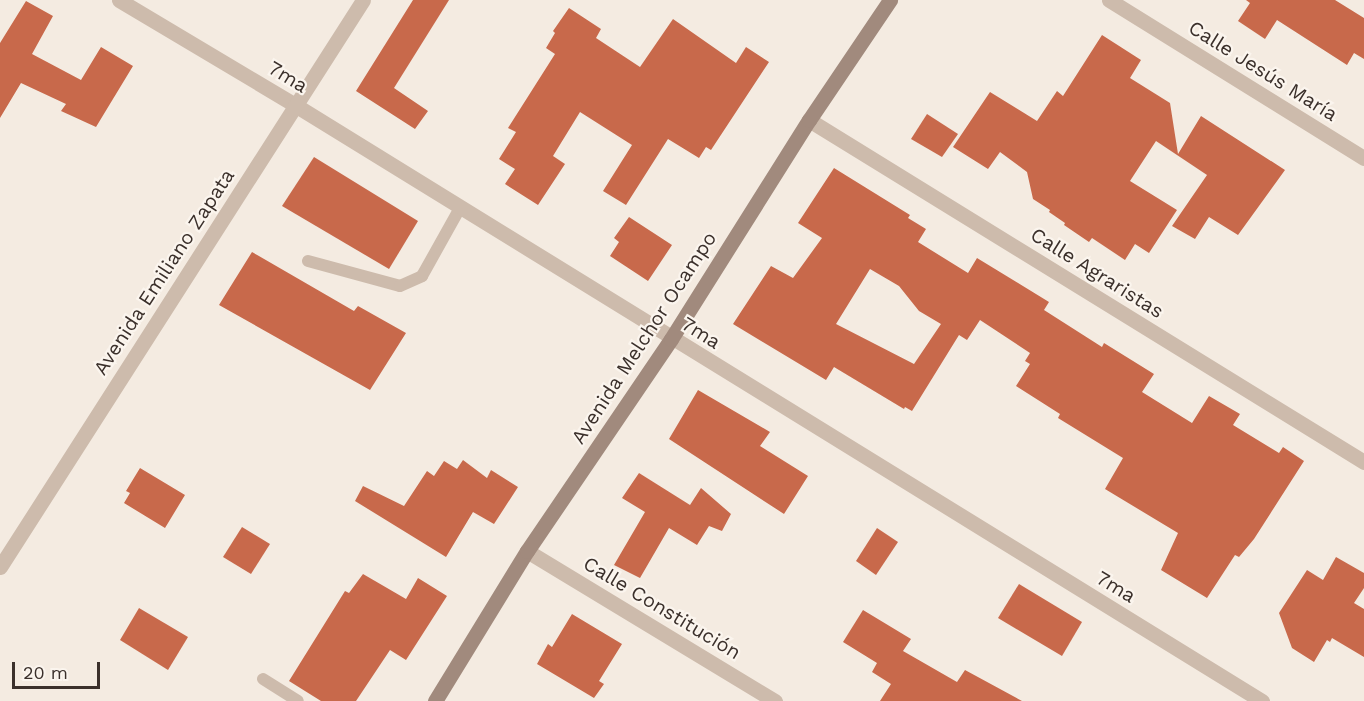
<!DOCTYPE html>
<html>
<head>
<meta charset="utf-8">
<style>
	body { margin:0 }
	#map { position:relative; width:1364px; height:701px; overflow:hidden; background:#f4ebe1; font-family:"Work Sans",sans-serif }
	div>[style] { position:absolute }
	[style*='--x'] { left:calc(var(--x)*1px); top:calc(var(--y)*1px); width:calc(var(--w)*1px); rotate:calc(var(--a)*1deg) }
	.building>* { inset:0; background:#c8694b }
	.lane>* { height:12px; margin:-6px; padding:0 6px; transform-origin:6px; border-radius:6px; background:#cdbbac }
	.street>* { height:15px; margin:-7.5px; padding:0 7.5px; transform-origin:7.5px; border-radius:7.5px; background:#cdbbac }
	.secondary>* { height:15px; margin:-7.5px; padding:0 7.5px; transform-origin:7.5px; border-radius:7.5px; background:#a18a7d }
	span { translate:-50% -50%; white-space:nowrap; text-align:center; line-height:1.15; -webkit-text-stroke:4.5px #fbf5ee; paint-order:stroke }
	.street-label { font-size:20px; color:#3b302b }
	.scale { position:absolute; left:12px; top:662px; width:88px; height:27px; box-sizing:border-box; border:3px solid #3b302b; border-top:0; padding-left:8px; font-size:18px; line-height:21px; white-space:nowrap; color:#3b302b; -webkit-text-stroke:4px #fbf5ee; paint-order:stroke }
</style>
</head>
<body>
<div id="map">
	<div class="building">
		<i style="clip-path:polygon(413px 0,449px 0,394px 88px,428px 111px,415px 129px,356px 91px)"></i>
		<i style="clip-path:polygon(1246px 0,1335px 0,1364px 18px,1364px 59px,1354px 53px,1347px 65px,1277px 20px,1265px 39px,1238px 21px,1250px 3px)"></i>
		<i style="clip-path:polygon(26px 1px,53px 16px,32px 54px,81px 80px,101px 47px,133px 66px,96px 127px,61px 111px,66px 104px,21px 83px,0 118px,0 43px)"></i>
		<i style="clip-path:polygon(569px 8px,601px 29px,596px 38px,640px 67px,673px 19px,736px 63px,746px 47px,769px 62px,711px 150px,706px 147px,699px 158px,668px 139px,626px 205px,603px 191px,632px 145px,580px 112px,553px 156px,565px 164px,538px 205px,505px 184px,515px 169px,499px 159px,516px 132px,508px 128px,555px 54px,546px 48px,555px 33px,553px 31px)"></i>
		<i style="clip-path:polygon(1102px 35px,1141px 60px,1130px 78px,1170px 103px,1178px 154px,1201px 116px,1285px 170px,1238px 235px,1209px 217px,1195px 239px,1172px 226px,1207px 175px,1156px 141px,1130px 181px,1177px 210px,1149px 253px,1135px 244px,1125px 260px,1092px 238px,1089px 242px,1064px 225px,1065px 223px,1049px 212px,1050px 210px,1033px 199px,1027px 172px,1000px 152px,988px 169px,953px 147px,990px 92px,1037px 121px,1057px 91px,1063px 96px)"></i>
		<i style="clip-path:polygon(927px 114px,958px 134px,942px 157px,911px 139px)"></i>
		<i style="clip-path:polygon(314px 157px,418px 221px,389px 269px,282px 206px)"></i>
		<i style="clip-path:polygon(evenodd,834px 168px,910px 215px,908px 218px,926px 229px,918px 242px,968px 273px,977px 258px,1049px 302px,1044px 310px,1102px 347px,1104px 343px,1154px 374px,1142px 392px,1192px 423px,1209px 396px,1240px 414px,1233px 425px,1279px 453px,1283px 447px,1304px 461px,1254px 539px,1239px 557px,1235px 555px,1207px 598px,1161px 570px,1178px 533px,1105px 489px,1123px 458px,1058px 418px,1060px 414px,1016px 386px,1030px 364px,1025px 361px,1030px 353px,980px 320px,967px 340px,959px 335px,912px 411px,905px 407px,904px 409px,834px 367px,826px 380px,733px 324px,771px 266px,793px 278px,822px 238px,798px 223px,834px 168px,870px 269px,899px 286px,919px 311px,941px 324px,914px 364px,836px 324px,870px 269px)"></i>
		<i style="clip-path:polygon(629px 217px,672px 245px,648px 281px,610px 256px,619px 242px,614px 238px)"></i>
		<i style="clip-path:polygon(252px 252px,354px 311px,358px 306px,406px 333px,370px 390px,219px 305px)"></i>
		<i style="clip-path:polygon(698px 390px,770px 432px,760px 446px,808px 476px,784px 514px,669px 439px)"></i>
		<i style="clip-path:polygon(463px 460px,487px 478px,491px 470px,518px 487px,494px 524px,473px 512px,446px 557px,355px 501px,363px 486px,404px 506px,427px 471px,434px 476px,444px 461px,457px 469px)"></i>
		<i style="clip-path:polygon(140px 468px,185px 495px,165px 528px,124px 503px,130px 493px,126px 491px)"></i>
		<i style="clip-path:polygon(639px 473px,690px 505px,701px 488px,731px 514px,722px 531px,709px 526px,697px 545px,669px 528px,640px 578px,614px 565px,645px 512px,622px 498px)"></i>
		<i style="clip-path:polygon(242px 527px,270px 544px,251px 574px,223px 557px)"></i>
		<i style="clip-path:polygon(877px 528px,898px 542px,876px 575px,856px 561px)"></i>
		<i style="clip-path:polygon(1336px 557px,1364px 573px,1364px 588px,1354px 603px,1364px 609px,1364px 657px,1332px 638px,1330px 642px,1327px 640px,1314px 662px,1292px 648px,1279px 613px,1307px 570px,1323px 580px)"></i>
		<i style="clip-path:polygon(363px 574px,406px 599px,418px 578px,447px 596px,406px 660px,390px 650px,356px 701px,321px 701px,289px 681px,345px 591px,349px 593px)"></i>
		<i style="clip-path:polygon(1019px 584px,1082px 622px,1062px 656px,998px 618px)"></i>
		<i style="clip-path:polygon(139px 608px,188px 637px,168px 670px,120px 640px)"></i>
		<i style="clip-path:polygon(863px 610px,911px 639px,903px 651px,957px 682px,965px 670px,1022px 701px,880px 701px,891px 684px,872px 672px,877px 663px,843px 642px)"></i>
		<i style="clip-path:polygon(572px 614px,622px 644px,599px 681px,604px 684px,594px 698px,537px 664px,548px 644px,552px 647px)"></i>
	</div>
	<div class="lane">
		<i style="--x:308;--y:261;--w:95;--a:15.2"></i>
		<i style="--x:400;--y:286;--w:24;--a:-24"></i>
		<i style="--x:422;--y:276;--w:78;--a:-60.8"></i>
		<i style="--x:263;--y:679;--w:41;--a:32.2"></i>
	</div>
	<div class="street">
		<i style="--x:119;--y:0;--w:205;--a:30.8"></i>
		<i style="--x:295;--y:105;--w:1136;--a:31.65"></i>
		<i style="--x:1109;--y:0;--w:300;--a:31.8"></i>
		<i style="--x:809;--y:120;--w:652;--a:31.64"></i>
		<i style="--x:527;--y:551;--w:290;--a:31.2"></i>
		<i style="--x:0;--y:567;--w:673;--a:-57.37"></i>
	</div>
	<div class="secondary">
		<i style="--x:435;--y:701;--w:176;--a:-58.5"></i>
		<i style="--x:527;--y:551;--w:256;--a:-55.8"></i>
		<i style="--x:671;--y:339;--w:259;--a:-57.8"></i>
		<i style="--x:809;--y:120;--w:145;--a:-56"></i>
	</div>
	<div class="street-label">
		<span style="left:1263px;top:71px;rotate:32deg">Calle Jesús María</span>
		<span style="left:288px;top:77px;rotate:31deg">7ma</span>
		<span style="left:164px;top:272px;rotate:-57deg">Avenida Emiliano Zapata</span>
		<span style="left:1097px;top:273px;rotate:32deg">Calle Agraristas</span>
		<span style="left:701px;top:333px;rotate:32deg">7ma</span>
		<span style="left:644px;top:338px;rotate:-57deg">Avenida Melchor Ocampo</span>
		<span style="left:1116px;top:587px;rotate:31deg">7ma</span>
		<span style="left:662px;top:608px;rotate:31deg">Calle Constitución</span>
	</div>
	<div class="scale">20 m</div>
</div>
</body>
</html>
